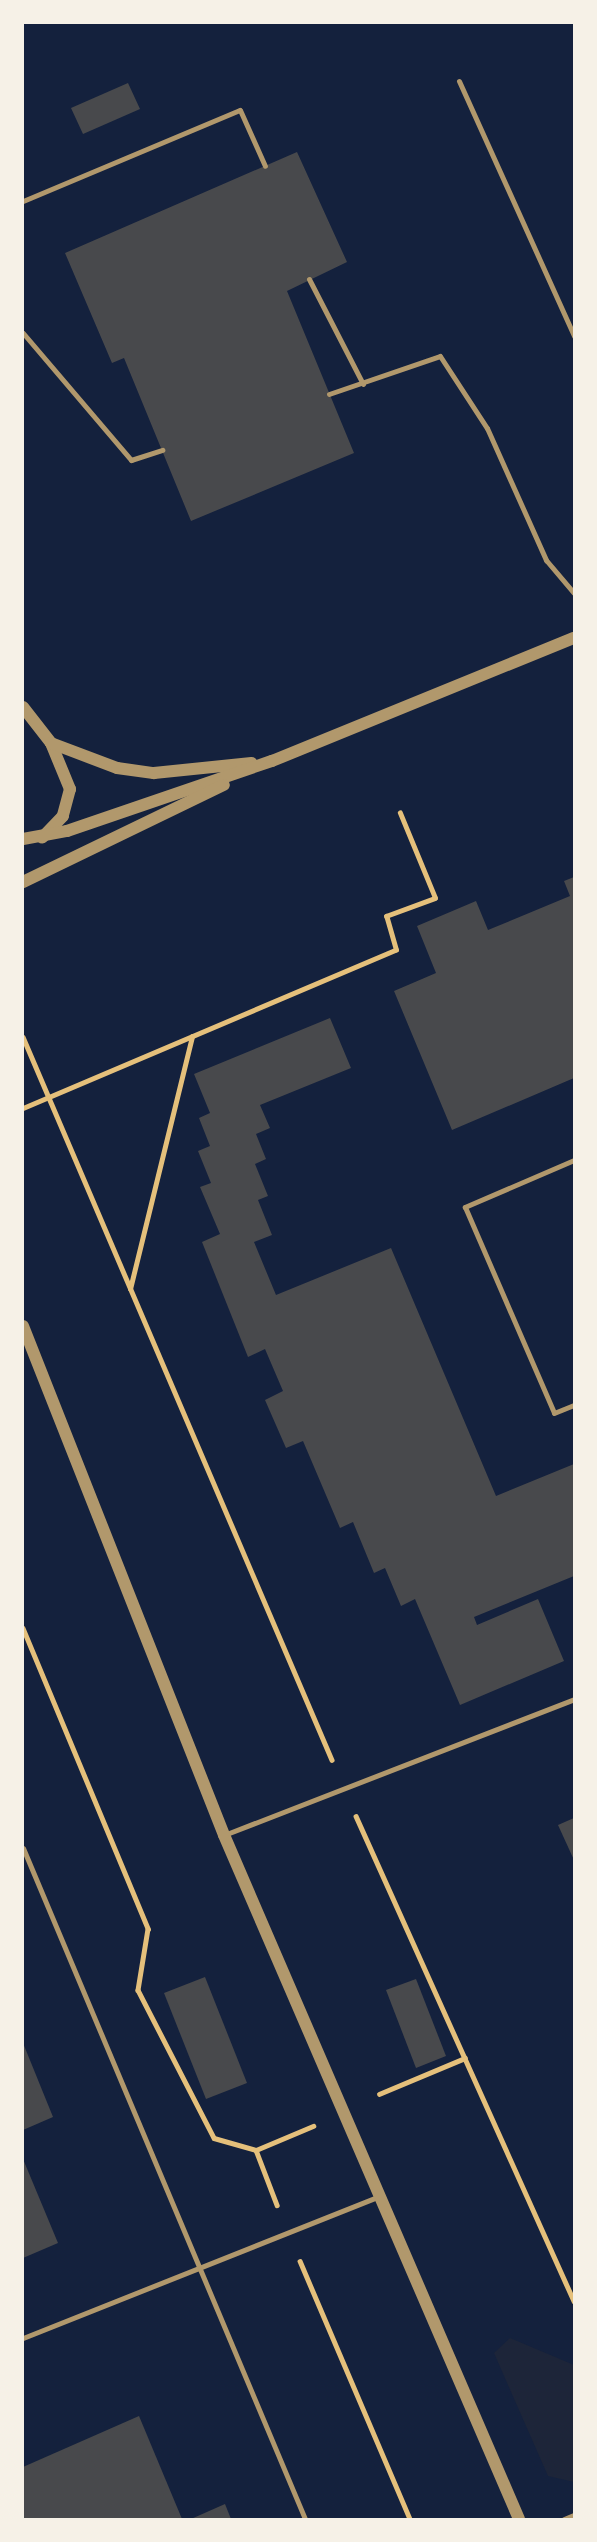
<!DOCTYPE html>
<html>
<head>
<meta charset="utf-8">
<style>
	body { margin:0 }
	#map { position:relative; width:597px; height:2542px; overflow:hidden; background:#14213d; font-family:"Source Sans 3",sans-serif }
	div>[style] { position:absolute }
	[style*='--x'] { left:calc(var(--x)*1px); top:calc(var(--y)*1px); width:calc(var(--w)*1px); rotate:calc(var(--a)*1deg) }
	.green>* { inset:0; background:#1d2539 }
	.building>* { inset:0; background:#48494c }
	.path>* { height:4.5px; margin:-2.25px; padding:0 2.25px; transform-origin:2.25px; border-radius:2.25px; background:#e5c07b }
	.service>* { height:5px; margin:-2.5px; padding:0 2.5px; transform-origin:2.5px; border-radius:2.5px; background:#b1986c }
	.tertiary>* { height:12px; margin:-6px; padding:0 6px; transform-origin:6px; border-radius:6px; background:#b1986c }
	span { translate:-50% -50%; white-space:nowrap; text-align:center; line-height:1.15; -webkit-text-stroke:6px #f6f1e7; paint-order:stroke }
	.frame { position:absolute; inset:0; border:24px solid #f6f1e7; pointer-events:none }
</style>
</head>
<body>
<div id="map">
	<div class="green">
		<i style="clip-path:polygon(510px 2338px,574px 2365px,574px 2482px,548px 2476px,494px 2353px)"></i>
	</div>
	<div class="building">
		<i style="clip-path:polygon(128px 83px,140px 109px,83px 134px,71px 108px)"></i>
		<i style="clip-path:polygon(297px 152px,347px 262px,287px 291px,354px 453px,191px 521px,124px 358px,112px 363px,65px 253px)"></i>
		<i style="clip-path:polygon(574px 877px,574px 1078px,452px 1130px,394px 991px,436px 973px,417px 926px,476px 901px,488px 930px,570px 896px,564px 881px)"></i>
		<i style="clip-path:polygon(330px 1018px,351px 1068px,260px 1105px,270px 1128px,256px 1134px,266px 1159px,255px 1164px,268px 1196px,258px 1200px,272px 1235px,254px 1242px,276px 1295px,391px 1248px,496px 1496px,574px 1464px,574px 1576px,474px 1617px,477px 1625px,538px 1599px,564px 1661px,460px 1705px,415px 1599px,401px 1606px,385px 1568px,374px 1573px,353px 1522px,340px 1528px,303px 1441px,286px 1448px,265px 1400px,283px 1391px,265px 1349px,248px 1357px,202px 1242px,220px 1234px,200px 1187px,211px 1183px,198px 1151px,210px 1146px,199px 1118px,210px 1113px,194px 1074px)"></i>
		<i style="clip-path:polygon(574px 1818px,574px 1860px,558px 1825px)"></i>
		<i style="clip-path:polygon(205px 1977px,247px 2083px,206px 2099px,164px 1993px)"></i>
		<i style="clip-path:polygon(416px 1979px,446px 2056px,416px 2068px,386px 1990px)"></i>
		<i style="clip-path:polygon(23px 2043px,53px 2117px,23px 2130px)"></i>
		<i style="clip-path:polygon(23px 2159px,58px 2243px,23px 2258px)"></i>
		<i style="clip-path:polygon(139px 2416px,182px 2519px,23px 2519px,23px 2467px)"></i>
		<i style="clip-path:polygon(225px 2504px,231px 2519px,191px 2519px)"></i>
	</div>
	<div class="path">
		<i style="--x:23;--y:1037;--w:786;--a:66.86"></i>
		<i style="--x:23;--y:1108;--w:405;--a:-23"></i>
		<i style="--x:396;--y:950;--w:35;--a:-106"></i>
		<i style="--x:386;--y:916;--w:52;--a:-20.2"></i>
		<i style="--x:435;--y:898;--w:92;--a:-112.4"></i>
		<i style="--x:130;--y:1289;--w:260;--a:-76.2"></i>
		<i style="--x:23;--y:1628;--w:326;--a:67.4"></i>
		<i style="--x:148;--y:1929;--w:62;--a:99.3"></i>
		<i style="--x:138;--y:1990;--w:166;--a:62.8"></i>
		<i style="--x:214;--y:2138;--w:44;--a:15.9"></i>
		<i style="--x:256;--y:2150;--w:59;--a:69.1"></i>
		<i style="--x:356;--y:1816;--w:532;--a:65.8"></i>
		<i style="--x:379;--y:2094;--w:93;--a:-22.7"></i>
		<i style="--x:256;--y:2150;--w:62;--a:-22.8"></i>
		<i style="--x:300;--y:2261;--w:280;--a:66.9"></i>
	</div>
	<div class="service">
		<i style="--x:459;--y:81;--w:280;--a:65.7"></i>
		<i style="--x:23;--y:201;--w:235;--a:-22.8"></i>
		<i style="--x:240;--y:110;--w:61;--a:65.9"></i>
		<i style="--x:309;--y:279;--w:118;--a:62.8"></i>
		<i style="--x:23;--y:333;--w:167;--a:49.6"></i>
		<i style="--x:131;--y:460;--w:33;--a:-18"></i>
		<i style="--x:329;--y:394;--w:117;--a:-18.9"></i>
		<i style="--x:440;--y:356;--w:86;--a:56.9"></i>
		<i style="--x:487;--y:428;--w:145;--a:65.9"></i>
		<i style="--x:546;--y:560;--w:43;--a:49.7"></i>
		<i style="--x:574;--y:1160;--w:119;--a:156.7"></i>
		<i style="--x:465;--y:1207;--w:224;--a:66.6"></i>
		<i style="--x:554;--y:1413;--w:22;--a:-22"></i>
		<i style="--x:224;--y:1835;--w:375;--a:-21.2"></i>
		<i style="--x:23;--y:1848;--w:728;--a:67.2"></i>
		<i style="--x:23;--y:2338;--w:383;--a:-21.7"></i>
		<i style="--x:564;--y:2519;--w:11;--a:-22"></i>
	</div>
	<div class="tertiary">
		<i style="--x:23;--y:707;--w:46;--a:52.1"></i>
		<i style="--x:51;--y:743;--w:50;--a:67.6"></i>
		<i style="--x:70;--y:789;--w:28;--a:105"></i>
		<i style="--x:63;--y:816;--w:30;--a:134"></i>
		<i style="--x:51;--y:743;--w:71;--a:20.7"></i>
		<i style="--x:117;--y:768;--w:37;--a:8"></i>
		<i style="--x:154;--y:773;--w:98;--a:-5.9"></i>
		<i style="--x:23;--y:839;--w:45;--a:-10.3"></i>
		<i style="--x:67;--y:831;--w:217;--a:-18.9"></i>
		<i style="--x:272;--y:761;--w:326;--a:-22.2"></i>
		<i style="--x:23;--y:882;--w:223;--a:-25.8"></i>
		<i style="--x:23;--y:1326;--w:547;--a:68.45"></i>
		<i style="--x:224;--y:1835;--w:745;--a:66.67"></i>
	</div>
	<div class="frame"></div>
</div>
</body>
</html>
